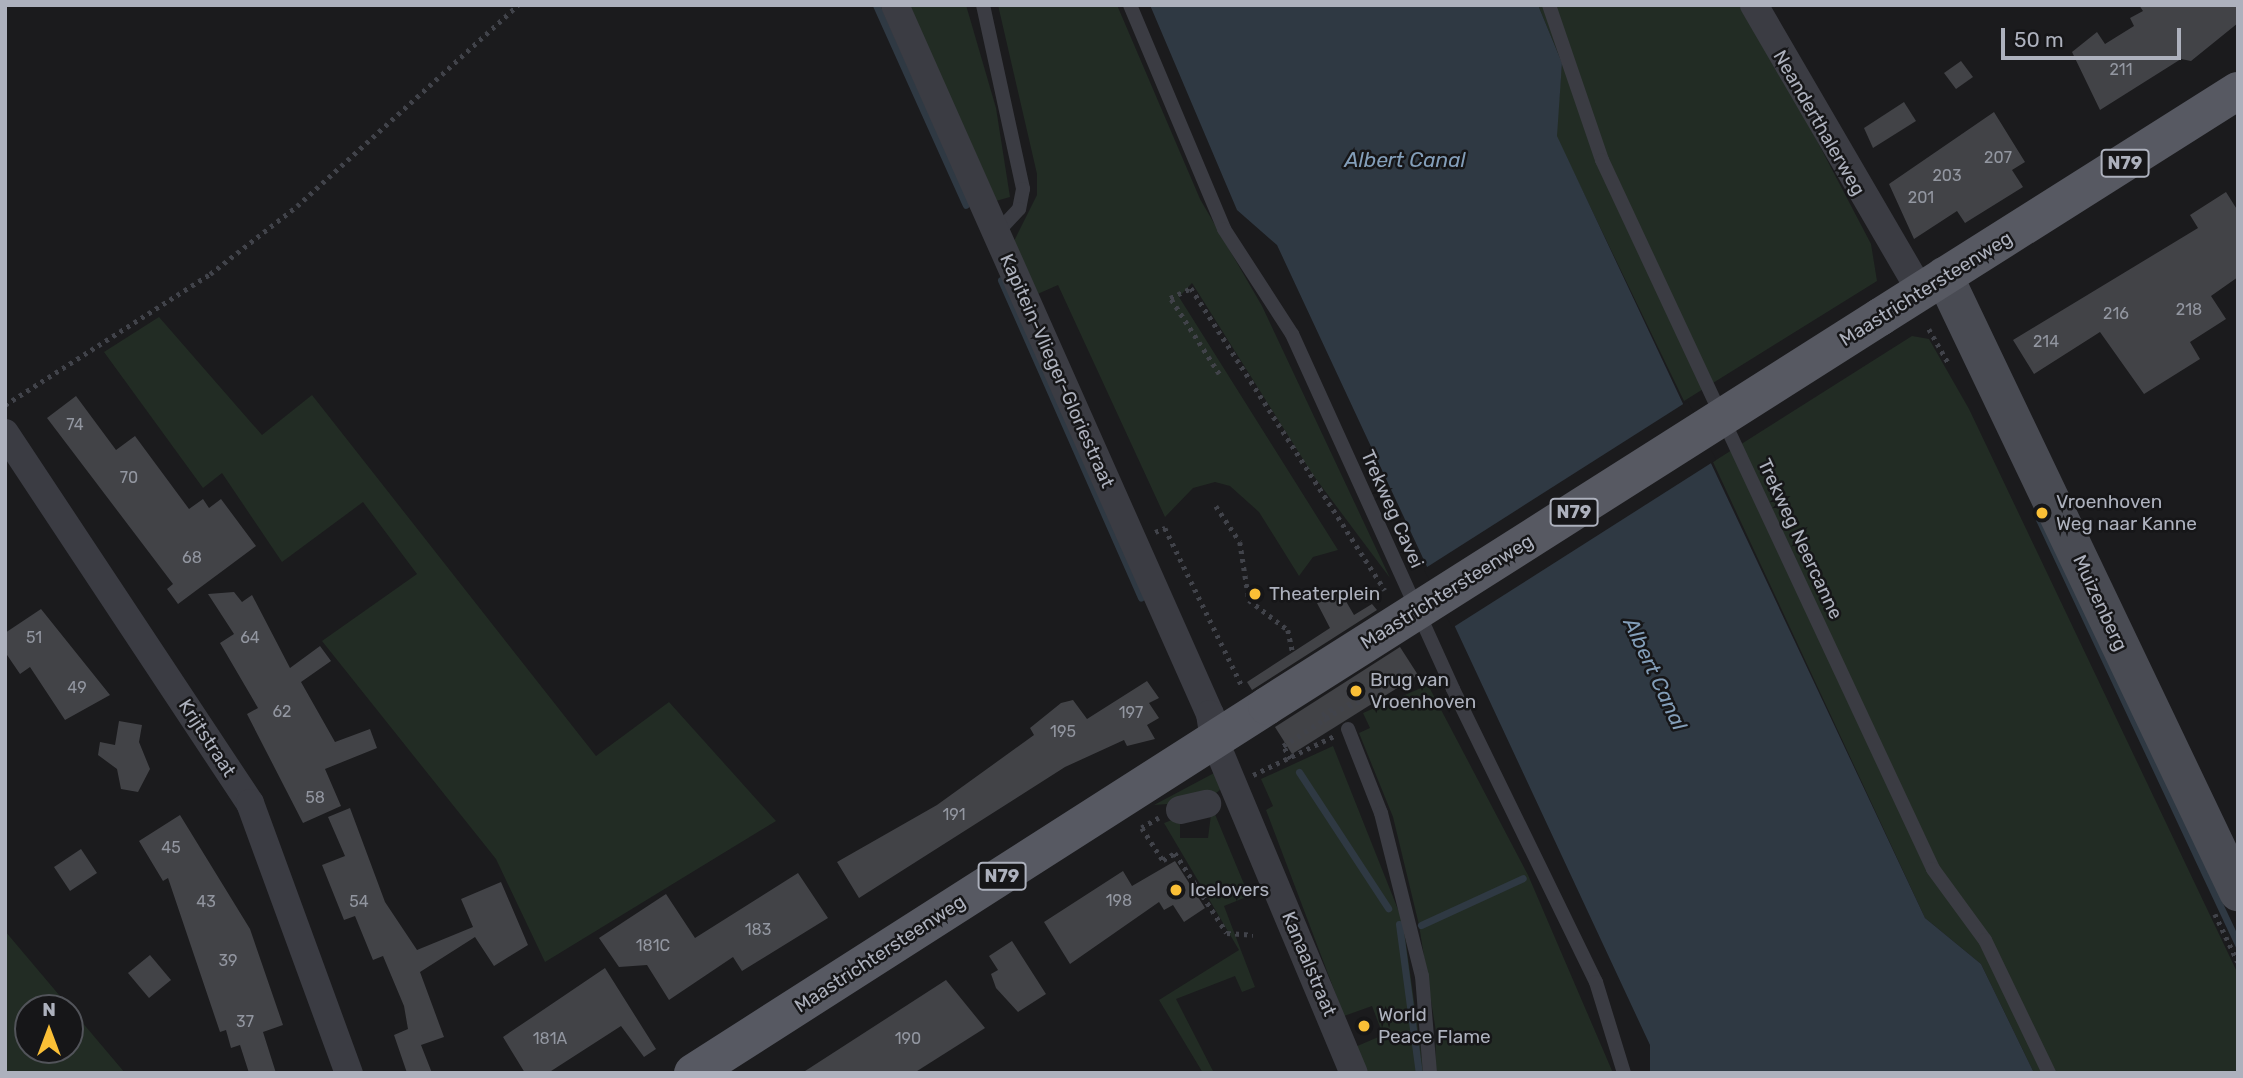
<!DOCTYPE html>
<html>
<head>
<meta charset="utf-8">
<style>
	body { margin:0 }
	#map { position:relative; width:2243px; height:1078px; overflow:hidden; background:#1b1b1d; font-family:Rubik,sans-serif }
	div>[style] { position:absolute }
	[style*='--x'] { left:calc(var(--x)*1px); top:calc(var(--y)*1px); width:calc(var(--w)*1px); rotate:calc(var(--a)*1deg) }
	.green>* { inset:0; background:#222c24 }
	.water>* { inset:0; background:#2f3943 }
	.pier>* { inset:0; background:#1b1b1d }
	.stream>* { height:7px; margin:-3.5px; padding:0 3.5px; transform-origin:3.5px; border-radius:3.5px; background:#2f3943 }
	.building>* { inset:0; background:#424347 }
	.path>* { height:4.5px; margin-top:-2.25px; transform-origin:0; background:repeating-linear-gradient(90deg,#41434a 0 3.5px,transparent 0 8.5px) }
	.lane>* { height:14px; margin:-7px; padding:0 7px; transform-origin:7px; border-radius:7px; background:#3b3c43 }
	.street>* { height:28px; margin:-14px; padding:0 14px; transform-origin:14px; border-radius:14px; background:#3b3c43 }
	.secondary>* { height:38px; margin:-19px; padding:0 19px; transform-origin:19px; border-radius:19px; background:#494b53 }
	.primary>* { height:38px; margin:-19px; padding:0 19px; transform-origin:19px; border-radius:19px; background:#575962 }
	.primary-bridge>* { height:38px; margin:-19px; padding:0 19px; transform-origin:19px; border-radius:19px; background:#575962 }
	.dots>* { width:19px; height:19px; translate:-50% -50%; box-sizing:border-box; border:4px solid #161618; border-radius:50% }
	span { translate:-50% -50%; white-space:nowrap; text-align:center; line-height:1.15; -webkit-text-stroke:5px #161618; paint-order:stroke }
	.number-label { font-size:16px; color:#9296a0 }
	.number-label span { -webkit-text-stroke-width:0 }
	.shield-label span { padding:2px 5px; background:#161618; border:2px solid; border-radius:5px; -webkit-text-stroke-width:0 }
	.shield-label { font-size:18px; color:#adb1bd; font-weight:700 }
	.street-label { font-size:19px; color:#adb1bd }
	.poi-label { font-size:19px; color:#adb1bd }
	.left { translate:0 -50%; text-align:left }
	.water-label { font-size:21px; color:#839eb9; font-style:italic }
	.frame { position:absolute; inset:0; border:7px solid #adb1bd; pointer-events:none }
	.north { position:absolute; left:14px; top:994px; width:70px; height:70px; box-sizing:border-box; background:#161618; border:2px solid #52545a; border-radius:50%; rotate:0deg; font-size:19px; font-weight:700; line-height:28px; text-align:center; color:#adb1bd }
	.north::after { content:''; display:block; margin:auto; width:24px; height:32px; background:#fabf36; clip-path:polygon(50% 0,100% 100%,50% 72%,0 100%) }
	.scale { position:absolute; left:2001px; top:28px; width:180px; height:32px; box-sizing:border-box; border:4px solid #adb1bd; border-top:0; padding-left:9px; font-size:21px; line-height:24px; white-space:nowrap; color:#adb1bd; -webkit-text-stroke:5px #161618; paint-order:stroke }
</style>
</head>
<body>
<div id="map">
	<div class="green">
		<i style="clip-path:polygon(901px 5px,966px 5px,996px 108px,1010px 197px,989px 203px)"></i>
		<i style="clip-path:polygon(998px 5px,1117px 5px,1200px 199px,1262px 306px,1390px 578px,1313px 475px,1192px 283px,1179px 297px,1338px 550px,1313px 557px,1299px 576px,1259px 512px,1230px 486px,1215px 482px,1193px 488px,1165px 517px,1058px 285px,1033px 296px,1013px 243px,1037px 195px,1037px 174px)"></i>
		<i style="clip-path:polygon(1538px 5px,1746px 5px,1871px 244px,1877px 281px,1684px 401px,1556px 136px,1562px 63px)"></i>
		<i style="clip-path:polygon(159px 317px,262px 435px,312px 395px,596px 756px,669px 702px,776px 821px,545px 962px,496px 859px,322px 641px,417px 574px,363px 502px,282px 562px,222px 473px,203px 488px,104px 352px)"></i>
		<i style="clip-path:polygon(1912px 336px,1929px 339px,1969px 409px,2238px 974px,2238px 1073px,2034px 1073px,1981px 964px,1925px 918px,1713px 462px)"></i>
		<i style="clip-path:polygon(1428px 685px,1528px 875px,1613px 1073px,1435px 1073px,1436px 1032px,1419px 925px,1393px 817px,1359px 733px,1370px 728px,1363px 713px)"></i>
		<i style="clip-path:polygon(1333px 746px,1403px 922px,1424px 1073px,1366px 1073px,1355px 1047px,1383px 1035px,1372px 1006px,1344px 1016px,1266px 810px,1273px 806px,1261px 779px)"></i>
		<i style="clip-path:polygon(1216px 772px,1229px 782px,1207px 801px,1154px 805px)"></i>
		<i style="clip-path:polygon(1212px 807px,1249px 896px,1224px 906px,1255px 987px,1242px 992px,1235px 976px,1176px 999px,1214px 1073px,1203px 1073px,1159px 1000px,1239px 950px,1164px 823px,1180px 817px,1180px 838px,1208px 838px)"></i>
		<i style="clip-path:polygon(evenodd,5px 931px,125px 1073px,5px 1073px,5px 931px,28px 1008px,70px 1008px,70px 1050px,28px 1050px,28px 1008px)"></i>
	</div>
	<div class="water">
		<i style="clip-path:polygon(1150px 5px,1538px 5px,1562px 63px,1557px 136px,1925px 918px,1981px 964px,2034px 1073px,1650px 1073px,1650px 1045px,1277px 245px,1237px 210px)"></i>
	</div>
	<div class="pier">
		<i style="clip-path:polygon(1688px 401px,1716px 460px,1452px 628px,1424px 569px)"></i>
	</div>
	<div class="stream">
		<i style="--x:876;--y:5;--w:219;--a:65.8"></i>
		<i style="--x:1001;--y:280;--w:347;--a:66.2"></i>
		<i style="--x:2037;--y:515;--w:475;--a:64.9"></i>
		<i style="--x:1299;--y:772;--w:163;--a:56.8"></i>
		<i style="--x:1399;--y:924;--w:150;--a:82.4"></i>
		<i style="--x:1421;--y:925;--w:112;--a:-24.7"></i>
	</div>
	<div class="building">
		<i style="clip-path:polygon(2139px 5px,2238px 5px,2238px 23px,2191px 61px,2181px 59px,2100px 110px,2072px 52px,2097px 32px,2105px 44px,2134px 26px,2130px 18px,2143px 11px)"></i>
		<i style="clip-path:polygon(1961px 61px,1973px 77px,1956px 89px,1944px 73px)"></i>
		<i style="clip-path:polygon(1904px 102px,1916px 121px,1873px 148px,1864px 128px)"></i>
		<i style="clip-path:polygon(1994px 112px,2025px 162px,2012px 170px,2023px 187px,1965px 223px,1957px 211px,1914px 239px,1889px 184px)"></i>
		<i style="clip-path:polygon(2226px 192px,2238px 211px,2238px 277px,2211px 296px,2226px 319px,2190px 342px,2200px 359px,2144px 394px,2100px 332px,2034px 374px,2013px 340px,2198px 228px,2190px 215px)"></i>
		<i style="clip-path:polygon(76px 396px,116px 450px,135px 436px,189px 509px,203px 499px,209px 508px,221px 499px,256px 546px,178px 604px,167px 589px,173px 584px,47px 418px)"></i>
		<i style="clip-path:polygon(1340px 591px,1354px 615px,1372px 604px,1377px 610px,1252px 690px,1247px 682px,1330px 628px,1317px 603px)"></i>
		<i style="clip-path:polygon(234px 592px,242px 602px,252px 595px,290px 668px,320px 646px,331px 661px,301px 682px,335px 742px,370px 729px,377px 748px,325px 769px,341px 806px,303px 823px,247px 714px,258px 708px,220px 643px,234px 634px,208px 594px)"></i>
		<i style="clip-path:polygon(41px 609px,110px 695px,65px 720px,30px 667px,20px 674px,5px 652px,5px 633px)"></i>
		<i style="clip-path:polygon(1400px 647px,1418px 675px,1292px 754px,1275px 727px)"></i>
		<i style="clip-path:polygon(1147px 681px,1159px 698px,1149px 703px,1159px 718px,1147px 725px,1155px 739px,1127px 746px,1124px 740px,1065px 767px,859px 898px,837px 862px,937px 805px,1034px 735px,1030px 728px,1061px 703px,1073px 700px,1087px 719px)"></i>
		<i style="clip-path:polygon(119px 721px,142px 725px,139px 742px,150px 769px,138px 792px,121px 789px,117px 769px,98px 755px,100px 742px,115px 745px)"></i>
		<i style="clip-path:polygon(350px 808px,385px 902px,417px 950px,473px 927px,461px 899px,501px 882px,528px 945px,494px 966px,475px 937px,420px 972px,444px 1037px,421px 1045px,432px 1073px,407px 1073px,394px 1035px,408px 1029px,404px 1006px,383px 956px,373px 960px,355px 916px,344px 920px,322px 865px,345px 856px,328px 817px)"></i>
		<i style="clip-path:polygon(180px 815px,250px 929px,283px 1025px,263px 1032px,276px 1073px,249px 1073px,240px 1045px,231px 1048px,226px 1030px,220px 1032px,168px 878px,163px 881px,139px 841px)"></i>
		<i style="clip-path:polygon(81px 849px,97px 873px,70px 891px,54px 867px)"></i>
		<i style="clip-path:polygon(1175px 861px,1205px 908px,1184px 922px,1173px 905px,1164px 910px,1159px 902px,1070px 964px,1044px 922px,1123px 871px,1132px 886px)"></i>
		<i style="clip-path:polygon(798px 873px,828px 918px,742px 971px,733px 957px,669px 1000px,647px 965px,619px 967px,599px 938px,666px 894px,695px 938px)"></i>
		<i style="clip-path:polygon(1012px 941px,1046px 994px,1018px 1012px,996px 988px,991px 974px,998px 970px,989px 956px)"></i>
		<i style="clip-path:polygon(150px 955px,171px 980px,149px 998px,128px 973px)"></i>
		<i style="clip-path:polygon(605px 968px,656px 1049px,644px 1057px,621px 1026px,548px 1073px,525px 1073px,503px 1037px)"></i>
		<i style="clip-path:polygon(946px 980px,985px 1028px,914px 1073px,802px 1073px)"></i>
	</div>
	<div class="path">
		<i style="--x:1929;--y:329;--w:40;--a:60.3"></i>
		<i style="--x:1219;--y:374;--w:90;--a:-122.8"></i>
		<i style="--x:1170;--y:298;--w:23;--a:-25"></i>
		<i style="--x:1191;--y:288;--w:359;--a:57.3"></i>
		<i style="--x:5;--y:405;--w:243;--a:-32.6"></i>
		<i style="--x:210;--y:274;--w:110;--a:-38"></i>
		<i style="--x:297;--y:206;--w:299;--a:-42.3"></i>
		<i style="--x:1216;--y:506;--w:43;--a:56.3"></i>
		<i style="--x:1240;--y:542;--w:59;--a:81.2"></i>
		<i style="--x:1249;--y:600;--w:49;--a:37.6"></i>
		<i style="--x:1288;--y:630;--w:25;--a:78"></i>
		<i style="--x:1155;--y:532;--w:11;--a:-22"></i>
		<i style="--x:1165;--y:528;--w:176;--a:64"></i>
		<i style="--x:1349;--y:707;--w:51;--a:-30.6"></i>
		<i style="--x:1327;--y:721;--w:8;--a:-130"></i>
		<i style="--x:1322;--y:715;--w:15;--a:-32"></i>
		<i style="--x:1290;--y:759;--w:15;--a:-118"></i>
		<i style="--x:1283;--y:746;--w:145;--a:-32.6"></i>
		<i style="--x:1253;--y:775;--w:90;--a:-25.7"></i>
		<i style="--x:1159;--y:818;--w:20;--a:150"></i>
		<i style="--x:1142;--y:828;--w:38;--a:57"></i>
		<i style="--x:1163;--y:860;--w:14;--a:-30"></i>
		<i style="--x:1175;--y:853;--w:95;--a:57"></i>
		<i style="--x:1227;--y:933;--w:26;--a:4"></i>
		<i style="--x:2215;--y:914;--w:53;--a:64.4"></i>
	</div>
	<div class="lane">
		<i style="--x:983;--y:5;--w:188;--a:77.7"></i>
		<i style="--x:1023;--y:189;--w:20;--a:101"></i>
		<i style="--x:1019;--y:209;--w:34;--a:133"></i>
		<i style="--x:1130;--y:5;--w:243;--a:67.2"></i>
		<i style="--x:1224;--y:229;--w:125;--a:57.1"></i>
		<i style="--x:1292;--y:334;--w:390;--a:65.6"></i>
		<i style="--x:1453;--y:689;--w:326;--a:64"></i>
		<i style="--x:1596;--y:982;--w:95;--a:72.9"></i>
		<i style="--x:1549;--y:5;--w:164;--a:71.1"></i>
		<i style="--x:1602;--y:160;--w:782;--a:64.97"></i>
		<i style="--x:1933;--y:869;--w:88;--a:53.8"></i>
		<i style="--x:1985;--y:940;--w:148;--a:64.3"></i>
		<i style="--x:1348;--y:729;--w:90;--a:68.6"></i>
		<i style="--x:1381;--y:813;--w:168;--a:75.9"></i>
		<i style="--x:1422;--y:976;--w:97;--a:85.3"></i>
	</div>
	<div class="street">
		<i style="--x:895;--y:5;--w:776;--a:66.05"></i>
		<i style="--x:1210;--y:714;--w:25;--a:81"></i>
		<i style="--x:1214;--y:739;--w:362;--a:67.3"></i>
		<i style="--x:1754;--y:5;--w:332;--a:59.8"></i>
		<i style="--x:5;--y:433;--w:444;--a:56.5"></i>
		<i style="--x:250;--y:803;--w:288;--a:69.9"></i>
		<i style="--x:1180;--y:810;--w:28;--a:-13"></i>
	</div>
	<div class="secondary">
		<i style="--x:1944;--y:276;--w:683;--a:64.49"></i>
	</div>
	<div class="primary">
		<i style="--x:1880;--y:317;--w:423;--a:-32.3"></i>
		<i style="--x:693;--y:1073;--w:681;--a:-32.59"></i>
	</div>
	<div class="primary-bridge">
		<i style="--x:1267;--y:706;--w:726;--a:-32.4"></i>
	</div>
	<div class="dots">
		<i style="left:2042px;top:513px;background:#fabf36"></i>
		<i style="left:1255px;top:594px;background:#fabf36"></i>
		<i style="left:1356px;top:691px;background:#fabf36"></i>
		<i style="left:1176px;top:890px;background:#fabf36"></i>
		<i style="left:1364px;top:1026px;background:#fabf36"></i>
	</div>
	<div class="number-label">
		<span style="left:2121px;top:70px">211</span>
		<span style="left:1998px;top:158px">207</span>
		<span style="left:1947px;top:176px">203</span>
		<span style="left:1921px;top:198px">201</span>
		<span style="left:2189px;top:310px">218</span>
		<span style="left:2116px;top:314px">216</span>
		<span style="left:2046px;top:342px">214</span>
		<span style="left:75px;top:425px">74</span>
		<span style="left:129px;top:478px">70</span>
		<span style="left:192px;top:558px">68</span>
		<span style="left:34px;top:638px">51</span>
		<span style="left:250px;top:638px">64</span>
		<span style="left:77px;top:688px">49</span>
		<span style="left:282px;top:712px">62</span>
		<span style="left:1131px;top:713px">197</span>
		<span style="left:1063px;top:732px">195</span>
		<span style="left:315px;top:798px">58</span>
		<span style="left:954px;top:815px">191</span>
		<span style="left:171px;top:848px">45</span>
		<span style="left:1119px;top:901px">198</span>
		<span style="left:206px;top:902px">43</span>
		<span style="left:359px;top:902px">54</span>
		<span style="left:758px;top:930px">183</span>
		<span style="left:653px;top:946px">181C</span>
		<span style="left:228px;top:961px">39</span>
		<span style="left:245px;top:1022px">37</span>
		<span style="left:550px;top:1039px">181A</span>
		<span style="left:908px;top:1039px">190</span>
	</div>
	<div class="shield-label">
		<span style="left:2125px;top:163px">N79</span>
		<span style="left:1574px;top:512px">N79</span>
		<span style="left:1002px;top:876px">N79</span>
	</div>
	<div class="street-label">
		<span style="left:1819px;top:123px;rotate:60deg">Neanderthalerweg</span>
		<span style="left:1926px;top:289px;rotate:-32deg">Maastrichtersteenweg</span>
		<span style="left:1057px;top:371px;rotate:66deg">Kapitein-Vlieger-Gloriestraat</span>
		<span style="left:1392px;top:509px;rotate:66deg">Trekweg Cavei</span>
		<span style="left:1800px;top:539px;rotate:65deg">Trekweg Neercanne</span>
		<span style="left:1447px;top:592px;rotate:-32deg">Maastrichtersteenweg</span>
		<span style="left:2100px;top:603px;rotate:65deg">Muizenberg</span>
		<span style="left:207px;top:738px;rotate:57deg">Krijtstraat</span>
		<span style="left:880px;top:954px;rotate:-33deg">Maastrichtersteenweg</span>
		<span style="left:1309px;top:964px;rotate:67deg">Kanaalstraat</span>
	</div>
	<div class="poi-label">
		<span class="left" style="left:2056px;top:513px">Vroenhoven<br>Weg naar Kanne</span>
		<span class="left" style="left:1269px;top:594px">Theaterplein</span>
		<span class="left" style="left:1370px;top:691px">Brug van<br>Vroenhoven</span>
		<span class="left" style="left:1190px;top:890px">Icelovers</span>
		<span class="left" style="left:1378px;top:1026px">World<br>Peace Flame</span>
	</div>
	<div class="water-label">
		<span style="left:1405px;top:160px">Albert Canal</span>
		<span style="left:1655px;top:674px;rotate:65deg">Albert Canal</span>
	</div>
	<div class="frame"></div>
	<div class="north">N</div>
	<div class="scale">50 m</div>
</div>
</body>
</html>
